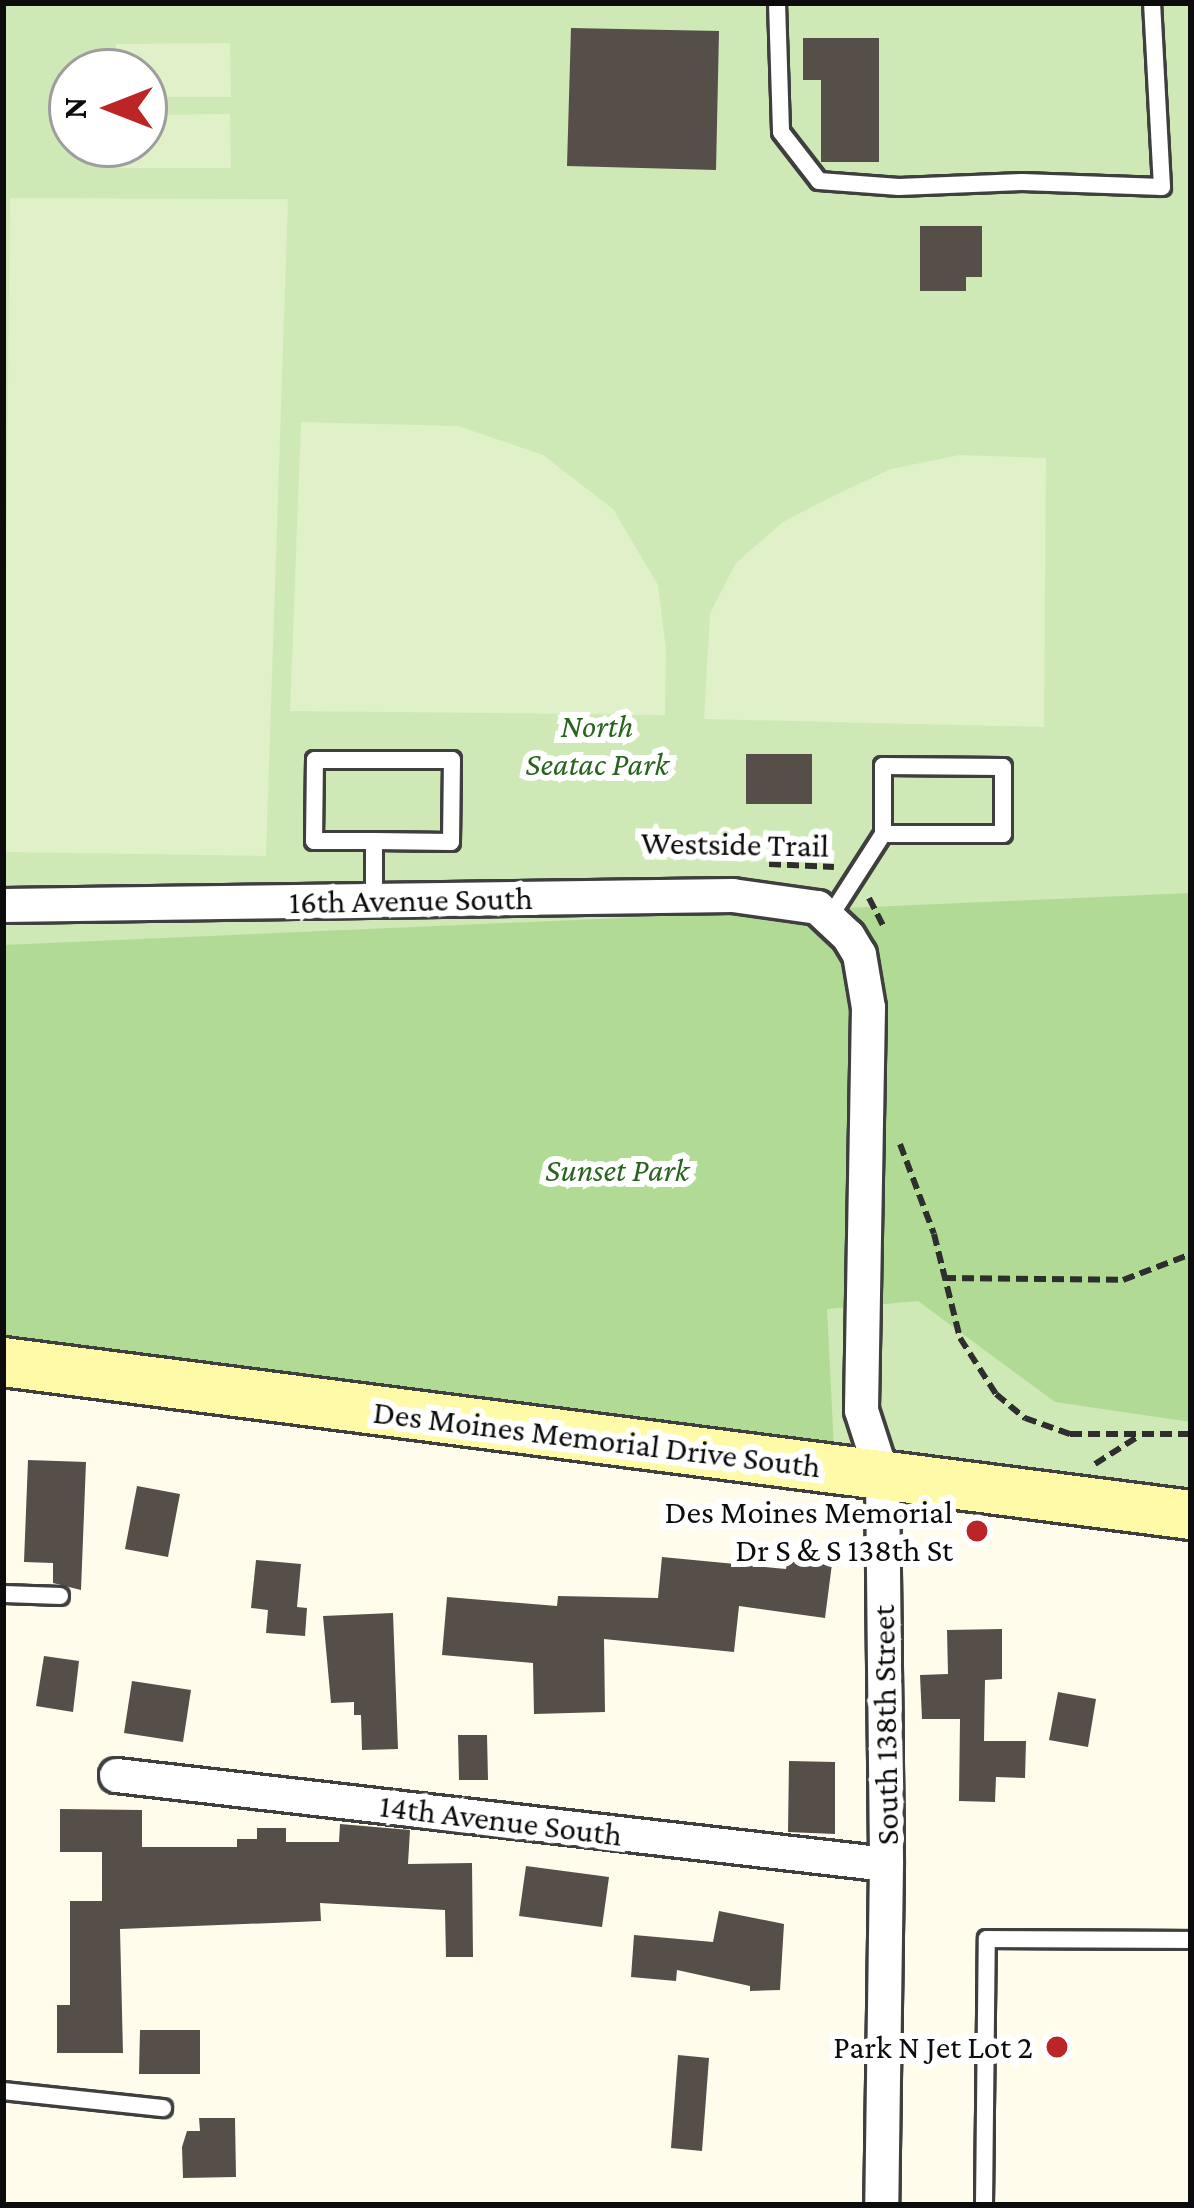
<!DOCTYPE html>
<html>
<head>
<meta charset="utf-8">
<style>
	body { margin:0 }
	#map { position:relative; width:1194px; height:2208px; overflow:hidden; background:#fffcec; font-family:"Crimson Pro",serif }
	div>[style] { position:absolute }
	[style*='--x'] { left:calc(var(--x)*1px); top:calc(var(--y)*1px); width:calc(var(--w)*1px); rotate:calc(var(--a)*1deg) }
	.green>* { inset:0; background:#cee9b6 }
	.forest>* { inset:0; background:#b1da95 }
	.pitch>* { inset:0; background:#e0f0c8 }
	.building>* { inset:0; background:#554e49 }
	.path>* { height:6px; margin-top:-3px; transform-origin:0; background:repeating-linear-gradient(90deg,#2e2e2e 0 12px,transparent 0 18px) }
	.roads { filter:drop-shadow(3px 0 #3f3f3f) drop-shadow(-3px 0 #3f3f3f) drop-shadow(0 3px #3f3f3f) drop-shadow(0 -3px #3f3f3f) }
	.lane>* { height:16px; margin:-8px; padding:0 8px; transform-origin:8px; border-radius:8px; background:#fff }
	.street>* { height:33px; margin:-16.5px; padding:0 16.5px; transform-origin:16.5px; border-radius:16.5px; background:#fff }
	.secondary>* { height:48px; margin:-24px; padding:0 24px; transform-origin:24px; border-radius:24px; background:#fffaa7 }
	.dots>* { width:33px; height:33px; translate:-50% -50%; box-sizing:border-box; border:6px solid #fff; border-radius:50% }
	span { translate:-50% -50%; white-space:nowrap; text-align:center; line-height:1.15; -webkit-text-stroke:12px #fff; paint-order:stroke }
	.park-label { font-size:33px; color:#28641d; font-style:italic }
	.street-label { font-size:33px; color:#0c0c0c }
	.poi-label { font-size:33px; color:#0c0c0c }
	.right { translate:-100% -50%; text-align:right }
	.frame { position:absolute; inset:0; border:6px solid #0c0c0c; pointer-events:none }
	.north { position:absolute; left:48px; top:48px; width:120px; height:120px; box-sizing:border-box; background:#fff; border:3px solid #9e9e9e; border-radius:50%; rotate:270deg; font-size:33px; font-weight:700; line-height:48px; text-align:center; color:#0c0c0c }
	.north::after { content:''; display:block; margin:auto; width:42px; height:54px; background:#bc2525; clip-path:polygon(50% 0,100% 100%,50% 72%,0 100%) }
</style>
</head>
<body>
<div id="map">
	<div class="green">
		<i style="clip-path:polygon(evenodd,3px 3px,1191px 3px,1191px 1494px,3px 1346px,3px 3px,72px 72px,144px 72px,144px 144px,72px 144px,72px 72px)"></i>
	</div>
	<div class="forest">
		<i style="clip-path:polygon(1191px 893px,1191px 1422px,1055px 1402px,918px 1301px,827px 1309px,834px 1449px,3px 1346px,3px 945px)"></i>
	</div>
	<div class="pitch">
		<i style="clip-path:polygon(230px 43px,231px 97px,144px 97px,144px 72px,116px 72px,116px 44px)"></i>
		<i style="clip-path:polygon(230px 114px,231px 168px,116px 168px,116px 144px,144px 144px,144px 115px)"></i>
		<i style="clip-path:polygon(10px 198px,288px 199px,266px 856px,3px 852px)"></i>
		<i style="clip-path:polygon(301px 422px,458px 426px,543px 455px,613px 509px,658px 585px,666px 649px,665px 715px,290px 711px)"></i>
		<i style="clip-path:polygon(960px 455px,1046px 458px,1044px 727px,704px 719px,710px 613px,736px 563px,783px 522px,831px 497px,891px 469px)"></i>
	</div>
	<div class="building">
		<i style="clip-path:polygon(571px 28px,719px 31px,716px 170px,567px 166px)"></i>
		<i style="clip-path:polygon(803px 38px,879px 38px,879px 162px,821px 162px,821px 80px,803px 80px)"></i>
		<i style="clip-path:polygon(920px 226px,982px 226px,982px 277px,966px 277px,966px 291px,920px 291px)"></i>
		<i style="clip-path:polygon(746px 754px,812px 754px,812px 804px,746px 804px)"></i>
		<i style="clip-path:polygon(28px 1460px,86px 1462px,81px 1590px,53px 1583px,53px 1563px,24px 1562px)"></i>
		<i style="clip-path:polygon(137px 1486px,180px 1494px,168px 1557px,125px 1549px)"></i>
		<i style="clip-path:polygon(789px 1551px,833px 1556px,825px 1618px,739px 1606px,734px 1652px,604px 1639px,605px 1712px,534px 1714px,533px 1663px,442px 1655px,447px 1597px,557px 1606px,558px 1596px,658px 1598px,662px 1557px,786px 1569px)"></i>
		<i style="clip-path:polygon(256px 1560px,301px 1564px,297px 1607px,307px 1608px,305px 1636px,266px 1633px,268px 1610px,251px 1608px)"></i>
		<i style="clip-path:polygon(393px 1613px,398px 1749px,362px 1750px,361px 1715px,354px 1715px,354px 1702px,331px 1703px,323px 1616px)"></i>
		<i style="clip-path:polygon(1002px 1629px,1002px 1679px,985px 1680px,984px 1741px,1026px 1741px,1025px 1778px,996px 1777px,995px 1802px,959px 1801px,960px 1719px,922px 1719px,920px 1675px,948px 1674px,947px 1630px)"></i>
		<i style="clip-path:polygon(44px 1656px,79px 1661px,73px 1712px,36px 1706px)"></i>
		<i style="clip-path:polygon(132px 1681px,191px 1690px,183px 1742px,124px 1733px)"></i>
		<i style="clip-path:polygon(1058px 1692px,1096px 1699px,1088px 1747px,1049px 1740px)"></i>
		<i style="clip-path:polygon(458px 1735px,487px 1735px,488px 1780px,459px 1780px)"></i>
		<i style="clip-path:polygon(789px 1761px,835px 1762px,835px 1834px,788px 1832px)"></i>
		<i style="clip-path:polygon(60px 1809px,142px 1810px,142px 1847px,237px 1847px,237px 1839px,257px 1839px,257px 1828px,286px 1828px,286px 1842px,339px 1842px,340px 1824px,410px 1830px,408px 1864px,472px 1863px,473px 1957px,446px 1957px,445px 1910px,320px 1903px,321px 1921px,120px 1929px,123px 2053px,57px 2053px,57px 2005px,70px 2005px,70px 1901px,102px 1901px,102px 1852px,60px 1852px)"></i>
		<i style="clip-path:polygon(526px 1866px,609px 1877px,602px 1927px,519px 1916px)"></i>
		<i style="clip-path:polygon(719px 1911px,784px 1924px,780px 1990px,750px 1991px,750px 1986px,677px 1970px,676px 1981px,631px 1977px,634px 1935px,713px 1942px)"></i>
		<i style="clip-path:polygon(140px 2030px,200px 2030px,200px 2074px,139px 2074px)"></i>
		<i style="clip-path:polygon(678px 2055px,709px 2058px,702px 2151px,671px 2148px)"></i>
		<i style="clip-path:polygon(199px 2118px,235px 2118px,236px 2177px,183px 2178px,182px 2147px,187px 2131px,200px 2131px)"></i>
	</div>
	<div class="path">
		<i style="--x:769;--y:864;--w:65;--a:2.6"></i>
		<i style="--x:869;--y:898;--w:35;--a:63"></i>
		<i style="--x:900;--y:1144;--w:96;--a:69.3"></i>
		<i style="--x:934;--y:1234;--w:107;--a:76"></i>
		<i style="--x:960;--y:1338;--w:67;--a:57.3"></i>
		<i style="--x:996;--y:1394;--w:38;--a:40"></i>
		<i style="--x:1025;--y:1418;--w:48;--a:19.6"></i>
		<i style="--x:1070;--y:1434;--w:121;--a:0"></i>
		<i style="--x:944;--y:1278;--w:179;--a:0.6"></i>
		<i style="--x:1123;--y:1280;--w:73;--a:-20.9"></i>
		<i style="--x:1095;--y:1464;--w:52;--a:-32.5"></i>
	</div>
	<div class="roads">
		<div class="lane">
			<i style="--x:777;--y:3;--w:129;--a:88.2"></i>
			<i style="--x:781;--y:132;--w:62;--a:52.2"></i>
			<i style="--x:819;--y:181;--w:80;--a:4.3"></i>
			<i style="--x:899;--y:187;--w:123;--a:-2.3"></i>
			<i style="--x:1022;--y:182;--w:140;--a:2"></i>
			<i style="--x:1162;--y:187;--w:184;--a:-93.1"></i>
			<i style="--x:374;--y:841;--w:60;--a:180"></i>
			<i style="--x:314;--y:841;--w:81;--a:-89.3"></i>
			<i style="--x:315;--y:760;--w:137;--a:0"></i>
			<i style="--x:452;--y:760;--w:82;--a:90.7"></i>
			<i style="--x:451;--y:842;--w:77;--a:-179.3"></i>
			<i style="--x:374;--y:841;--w:59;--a:90"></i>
			<i style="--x:831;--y:915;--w:96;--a:-57.3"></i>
			<i style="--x:883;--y:834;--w:68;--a:-90"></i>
			<i style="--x:883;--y:766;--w:120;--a:0.5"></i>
			<i style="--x:1003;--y:767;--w:67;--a:90"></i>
			<i style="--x:1003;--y:834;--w:120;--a:180"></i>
			<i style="--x:3;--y:1594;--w:57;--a:2"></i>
			<i style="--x:3;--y:2091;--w:161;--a:6.1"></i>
			<i style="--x:984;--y:2205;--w:266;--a:-89.4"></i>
			<i style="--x:987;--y:1939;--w:204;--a:0.3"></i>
		</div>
		<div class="street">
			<i style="--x:3;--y:905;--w:729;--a:-0.79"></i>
			<i style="--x:732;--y:895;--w:86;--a:8"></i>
			<i style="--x:817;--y:907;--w:42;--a:43.1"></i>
			<i style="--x:848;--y:936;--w:21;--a:59"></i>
			<i style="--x:859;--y:954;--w:54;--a:80.4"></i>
			<i style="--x:868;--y:1007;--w:403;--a:91"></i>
			<i style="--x:861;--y:1410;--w:68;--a:72.1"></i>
			<i style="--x:882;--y:1475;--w:389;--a:89.4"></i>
			<i style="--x:886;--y:1864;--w:341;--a:90.8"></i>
			<i style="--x:116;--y:1775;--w:775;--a:6.59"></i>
		</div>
		<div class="secondary">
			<i style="--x:3;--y:1362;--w:1198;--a:7.34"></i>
		</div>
	</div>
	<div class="dots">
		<i style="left:977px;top:1531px;background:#bc2525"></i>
		<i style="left:1057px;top:2047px;background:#bc2525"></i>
	</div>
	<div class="park-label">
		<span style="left:597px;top:745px">North<br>Seatac Park</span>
		<span style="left:617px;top:1170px">Sunset Park</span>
	</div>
	<div class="street-label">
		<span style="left:735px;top:844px;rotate:1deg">Westside Trail</span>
		<span style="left:411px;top:900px;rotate:-1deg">16th Avenue South</span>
		<span style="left:597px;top:1439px;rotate:7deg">Des Moines Memorial Drive South</span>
		<span style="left:885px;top:1725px;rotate:-91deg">South 138th Street</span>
		<span style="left:501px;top:1820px;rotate:7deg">14th Avenue South</span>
	</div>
	<div class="poi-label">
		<span class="right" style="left:953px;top:1531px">Des Moines Memorial<br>Dr S &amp; S 138th St</span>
		<span class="right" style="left:1033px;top:2047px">Park N Jet Lot 2</span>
	</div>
	<div class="frame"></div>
	<div class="north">N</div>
</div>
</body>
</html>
